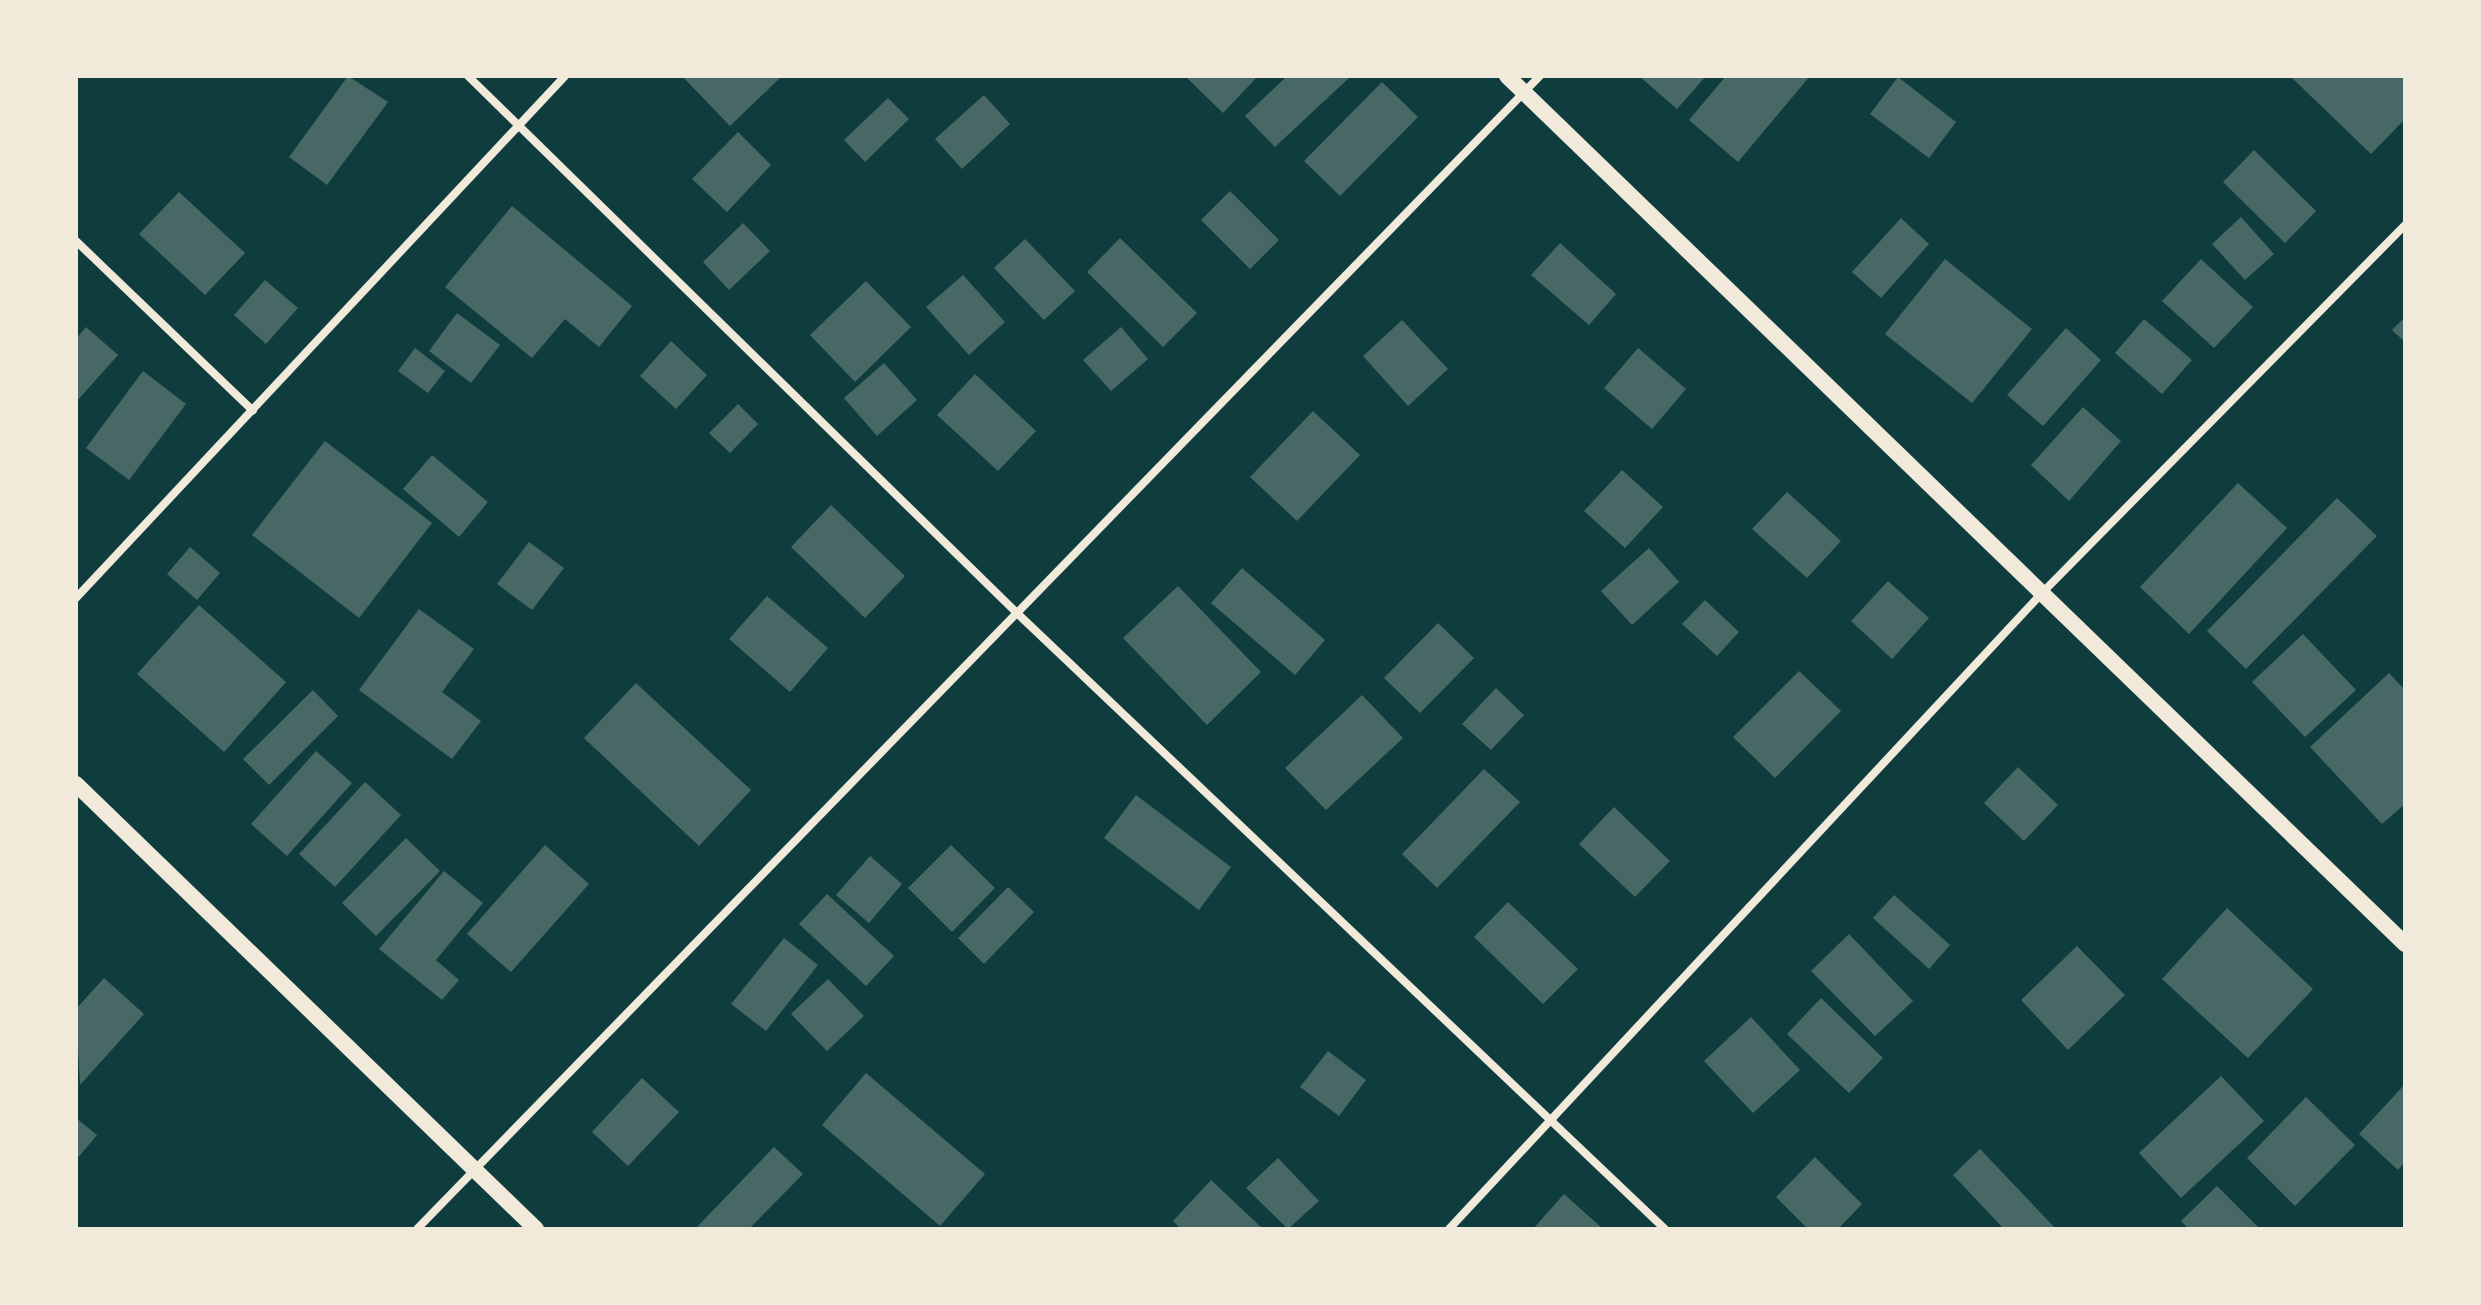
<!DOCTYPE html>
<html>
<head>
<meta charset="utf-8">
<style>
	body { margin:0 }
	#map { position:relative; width:2481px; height:1305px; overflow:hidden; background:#0f3d3e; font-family:Karla,sans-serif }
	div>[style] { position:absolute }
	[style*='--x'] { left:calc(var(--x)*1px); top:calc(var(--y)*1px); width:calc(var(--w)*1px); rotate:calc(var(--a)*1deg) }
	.building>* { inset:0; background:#486865 }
	.minor>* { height:8px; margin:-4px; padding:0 4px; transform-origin:4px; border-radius:4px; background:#f1e9da }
	.secondary>* { height:16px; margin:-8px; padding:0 8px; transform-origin:8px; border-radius:8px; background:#f1e9da }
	span { translate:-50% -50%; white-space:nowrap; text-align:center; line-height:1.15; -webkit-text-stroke:6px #f1e9da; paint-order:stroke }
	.frame { position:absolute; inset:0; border:78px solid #f1e9da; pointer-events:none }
</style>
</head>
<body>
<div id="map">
	<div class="building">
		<i style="clip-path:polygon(348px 76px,388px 102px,327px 185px,289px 157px)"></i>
		<i style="clip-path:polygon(682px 76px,782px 76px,730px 126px)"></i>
		<i style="clip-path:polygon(1185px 76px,1258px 76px,1223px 113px)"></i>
		<i style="clip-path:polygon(1287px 76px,1351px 76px,1275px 147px,1245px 116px)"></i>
		<i style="clip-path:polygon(1639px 76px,1706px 76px,1677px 109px)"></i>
		<i style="clip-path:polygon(1726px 76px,1810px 76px,1738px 162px,1689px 120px)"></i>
		<i style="clip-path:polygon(2290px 76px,2405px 76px,2405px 119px,2371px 154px)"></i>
		<i style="clip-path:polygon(1898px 77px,1956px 122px,1929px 158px,1870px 114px)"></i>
		<i style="clip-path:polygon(1382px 82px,1418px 117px,1340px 196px,1304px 161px)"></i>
		<i style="clip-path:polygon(984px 95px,1010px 124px,962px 169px,935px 139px)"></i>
		<i style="clip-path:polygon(888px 98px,909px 119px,865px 162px,844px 140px)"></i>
		<i style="clip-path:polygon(738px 132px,771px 165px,727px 212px,692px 179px)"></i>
		<i style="clip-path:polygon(2254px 150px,2316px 211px,2285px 243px,2223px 182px)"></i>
		<i style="clip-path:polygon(1230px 191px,1279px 240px,1250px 269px,1201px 220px)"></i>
		<i style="clip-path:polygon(179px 192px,245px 253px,205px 295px,139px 234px)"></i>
		<i style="clip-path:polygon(512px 206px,632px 306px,599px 347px,565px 319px,532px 358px,445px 287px)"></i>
		<i style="clip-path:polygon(2241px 217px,2274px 254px,2245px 280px,2212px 244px)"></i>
		<i style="clip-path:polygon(1901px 218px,1929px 244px,1881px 298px,1852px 272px)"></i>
		<i style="clip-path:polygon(743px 223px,770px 251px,729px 290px,703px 262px)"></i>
		<i style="clip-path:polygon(1120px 238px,1197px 313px,1163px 347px,1087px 272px)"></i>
		<i style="clip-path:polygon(1025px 239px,1075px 291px,1044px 320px,994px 268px)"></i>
		<i style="clip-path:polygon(1560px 243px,1616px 294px,1589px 325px,1531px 275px)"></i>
		<i style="clip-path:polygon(1945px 259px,2032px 329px,1972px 403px,1885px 334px)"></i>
		<i style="clip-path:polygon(2201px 259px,2253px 307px,2214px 348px,2162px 301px)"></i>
		<i style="clip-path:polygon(963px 275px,1005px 322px,969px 355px,926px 307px)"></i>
		<i style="clip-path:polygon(265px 280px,298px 308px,266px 344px,234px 315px)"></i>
		<i style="clip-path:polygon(866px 281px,911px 327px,855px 382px,810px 335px)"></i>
		<i style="clip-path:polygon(457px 313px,500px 345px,471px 383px,429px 351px)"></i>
		<i style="clip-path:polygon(2405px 317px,2405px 342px,2392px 330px)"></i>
		<i style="clip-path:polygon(2144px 319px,2192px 360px,2162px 394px,2115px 353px)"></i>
		<i style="clip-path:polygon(1402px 320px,1448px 369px,1408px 406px,1363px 356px)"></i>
		<i style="clip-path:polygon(86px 327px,118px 355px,76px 402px,76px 339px)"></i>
		<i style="clip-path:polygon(1121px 327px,1148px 359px,1111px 391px,1083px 360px)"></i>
		<i style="clip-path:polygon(2066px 328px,2101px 360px,2043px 426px,2007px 395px)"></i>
		<i style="clip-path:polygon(671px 341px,707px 375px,676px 409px,640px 376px)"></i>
		<i style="clip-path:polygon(415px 348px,445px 371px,428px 393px,398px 371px)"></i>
		<i style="clip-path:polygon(1638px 348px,1686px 389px,1652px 429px,1604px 388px)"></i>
		<i style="clip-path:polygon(884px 363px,917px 400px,877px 436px,844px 398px)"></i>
		<i style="clip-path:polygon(143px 371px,186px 404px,129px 480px,86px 448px)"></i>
		<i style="clip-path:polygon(975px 374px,1036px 431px,998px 471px,937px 415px)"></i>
		<i style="clip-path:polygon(738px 404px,758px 424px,730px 453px,709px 433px)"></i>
		<i style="clip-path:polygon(2083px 407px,2121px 441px,2069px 501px,2031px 465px)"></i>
		<i style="clip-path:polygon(1313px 411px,1360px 455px,1297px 521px,1250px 477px)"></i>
		<i style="clip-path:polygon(325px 441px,432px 523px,359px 618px,252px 535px)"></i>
		<i style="clip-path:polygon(432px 455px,488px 502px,459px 537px,403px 489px)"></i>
		<i style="clip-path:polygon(1622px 470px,1663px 507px,1625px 548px,1584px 511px)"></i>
		<i style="clip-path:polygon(2238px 483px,2287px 528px,2189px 634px,2140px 587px)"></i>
		<i style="clip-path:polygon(1787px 492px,1841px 541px,1807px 578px,1752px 529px)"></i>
		<i style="clip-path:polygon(2337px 498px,2377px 536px,2246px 669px,2207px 631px)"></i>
		<i style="clip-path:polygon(831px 505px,905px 576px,865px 618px,791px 547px)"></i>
		<i style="clip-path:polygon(529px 542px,564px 568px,532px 610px,497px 584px)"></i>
		<i style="clip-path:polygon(190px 547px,220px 573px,197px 600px,167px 574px)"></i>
		<i style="clip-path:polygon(1649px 548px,1679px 582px,1632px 625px,1601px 591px)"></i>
		<i style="clip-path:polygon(1242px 568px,1325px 640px,1295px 675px,1211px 603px)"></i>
		<i style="clip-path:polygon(1888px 581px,1929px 618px,1892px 659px,1851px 621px)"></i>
		<i style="clip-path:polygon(1178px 586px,1261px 672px,1207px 725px,1123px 638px)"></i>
		<i style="clip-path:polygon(767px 596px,828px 648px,790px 692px,729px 639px)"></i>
		<i style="clip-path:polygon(1705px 600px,1739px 632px,1717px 656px,1682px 624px)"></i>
		<i style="clip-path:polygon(199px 605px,286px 682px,224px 752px,137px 674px)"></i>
		<i style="clip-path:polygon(419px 609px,474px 649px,442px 692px,481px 721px,452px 759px,359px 690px)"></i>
		<i style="clip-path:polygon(1438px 623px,1474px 658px,1420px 713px,1384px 678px)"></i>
		<i style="clip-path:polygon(2303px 634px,2356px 690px,2305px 737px,2252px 682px)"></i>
		<i style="clip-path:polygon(1799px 671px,1841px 711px,1775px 778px,1733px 737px)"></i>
		<i style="clip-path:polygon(2389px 673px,2405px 690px,2405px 804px,2382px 824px,2310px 747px)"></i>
		<i style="clip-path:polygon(636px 683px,751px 790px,699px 846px,584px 738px)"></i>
		<i style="clip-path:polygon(1496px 688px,1524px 715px,1491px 750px,1462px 724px)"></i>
		<i style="clip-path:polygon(313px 690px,338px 716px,269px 785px,243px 759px)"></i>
		<i style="clip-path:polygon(1362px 695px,1403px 738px,1326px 810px,1285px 768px)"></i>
		<i style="clip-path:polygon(316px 751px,352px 783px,287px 856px,251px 824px)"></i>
		<i style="clip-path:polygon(2018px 767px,2058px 805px,2024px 841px,1984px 803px)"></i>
		<i style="clip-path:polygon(1484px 769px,1520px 802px,1437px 888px,1402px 854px)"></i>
		<i style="clip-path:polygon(365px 782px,401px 815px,335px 887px,299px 854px)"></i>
		<i style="clip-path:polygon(1136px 795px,1231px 867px,1199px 910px,1104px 838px)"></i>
		<i style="clip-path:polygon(1614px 807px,1670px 861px,1635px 897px,1579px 844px)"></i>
		<i style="clip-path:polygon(406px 838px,440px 871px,376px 936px,342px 903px)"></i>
		<i style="clip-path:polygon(545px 845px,589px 884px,511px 972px,467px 934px)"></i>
		<i style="clip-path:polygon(951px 845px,995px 888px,952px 932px,908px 888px)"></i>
		<i style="clip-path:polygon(870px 856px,902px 884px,869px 923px,836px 895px)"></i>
		<i style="clip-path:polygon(444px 871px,483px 903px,436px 960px,459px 980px,442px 1000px,379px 949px)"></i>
		<i style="clip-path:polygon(1008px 887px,1034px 912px,984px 964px,958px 938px)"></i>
		<i style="clip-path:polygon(827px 894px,894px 956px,866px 986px,799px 924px)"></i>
		<i style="clip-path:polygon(1894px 895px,1950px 945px,1929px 969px,1873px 918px)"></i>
		<i style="clip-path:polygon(1508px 902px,1578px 969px,1543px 1004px,1474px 937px)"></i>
		<i style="clip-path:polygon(2227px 908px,2313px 989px,2248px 1058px,2162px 979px)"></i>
		<i style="clip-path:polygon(1849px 934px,1913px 1001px,1875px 1036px,1811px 971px)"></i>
		<i style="clip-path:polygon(784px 938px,818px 965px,766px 1031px,731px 1004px)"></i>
		<i style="clip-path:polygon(2077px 946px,2125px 995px,2068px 1050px,2021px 1000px)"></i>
		<i style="clip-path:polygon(104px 978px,144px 1014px,80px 1085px,76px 1009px)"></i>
		<i style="clip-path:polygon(828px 979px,864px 1016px,827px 1051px,791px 1014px)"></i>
		<i style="clip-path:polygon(1821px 998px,1883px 1058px,1849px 1093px,1787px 1034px)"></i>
		<i style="clip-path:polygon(1751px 1017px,1800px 1070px,1753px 1113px,1704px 1061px)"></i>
		<i style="clip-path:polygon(1328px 1051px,1366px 1080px,1339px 1116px,1300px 1087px)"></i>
		<i style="clip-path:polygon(866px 1073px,985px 1174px,940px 1226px,822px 1125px)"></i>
		<i style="clip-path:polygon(2221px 1076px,2264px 1121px,2181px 1198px,2139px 1153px)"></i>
		<i style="clip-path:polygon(642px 1078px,679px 1112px,628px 1166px,592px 1132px)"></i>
		<i style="clip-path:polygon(2405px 1084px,2405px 1162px,2398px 1170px,2359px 1134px)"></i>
		<i style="clip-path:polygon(2306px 1097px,2355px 1145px,2295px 1206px,2247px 1158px)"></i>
		<i style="clip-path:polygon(76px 1118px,97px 1135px,76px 1160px)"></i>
		<i style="clip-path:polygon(774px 1147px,803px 1174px,749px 1229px,695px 1229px)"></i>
		<i style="clip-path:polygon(1980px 1149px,2056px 1229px,2004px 1229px,1953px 1175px)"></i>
		<i style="clip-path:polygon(1815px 1157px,1862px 1204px,1838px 1229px,1808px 1229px,1776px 1197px)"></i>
		<i style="clip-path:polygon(1278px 1158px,1319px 1201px,1288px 1229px,1246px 1188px)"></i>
		<i style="clip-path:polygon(1211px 1180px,1263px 1229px,1181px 1229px,1173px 1221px)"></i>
		<i style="clip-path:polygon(2217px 1186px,2260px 1229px,2189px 1229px,2181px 1221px)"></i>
		<i style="clip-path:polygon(1564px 1194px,1603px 1229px,1533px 1229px)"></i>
	</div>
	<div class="minor">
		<i style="--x:468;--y:76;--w:771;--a:44.37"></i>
		<i style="--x:1019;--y:615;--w:891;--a:43.55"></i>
		<i style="--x:76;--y:241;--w:245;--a:43.8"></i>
		<i style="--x:76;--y:598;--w:715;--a:-46.87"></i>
		<i style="--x:417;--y:1229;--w:1610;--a:-45.76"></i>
		<i style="--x:1449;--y:1229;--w:870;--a:-47"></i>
		<i style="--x:2042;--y:593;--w:517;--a:-45.39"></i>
	</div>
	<div class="secondary">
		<i style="--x:1507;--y:76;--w:1249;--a:44.03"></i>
		<i style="--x:76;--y:784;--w:640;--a:44.05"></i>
	</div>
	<div class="frame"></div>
</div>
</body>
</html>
